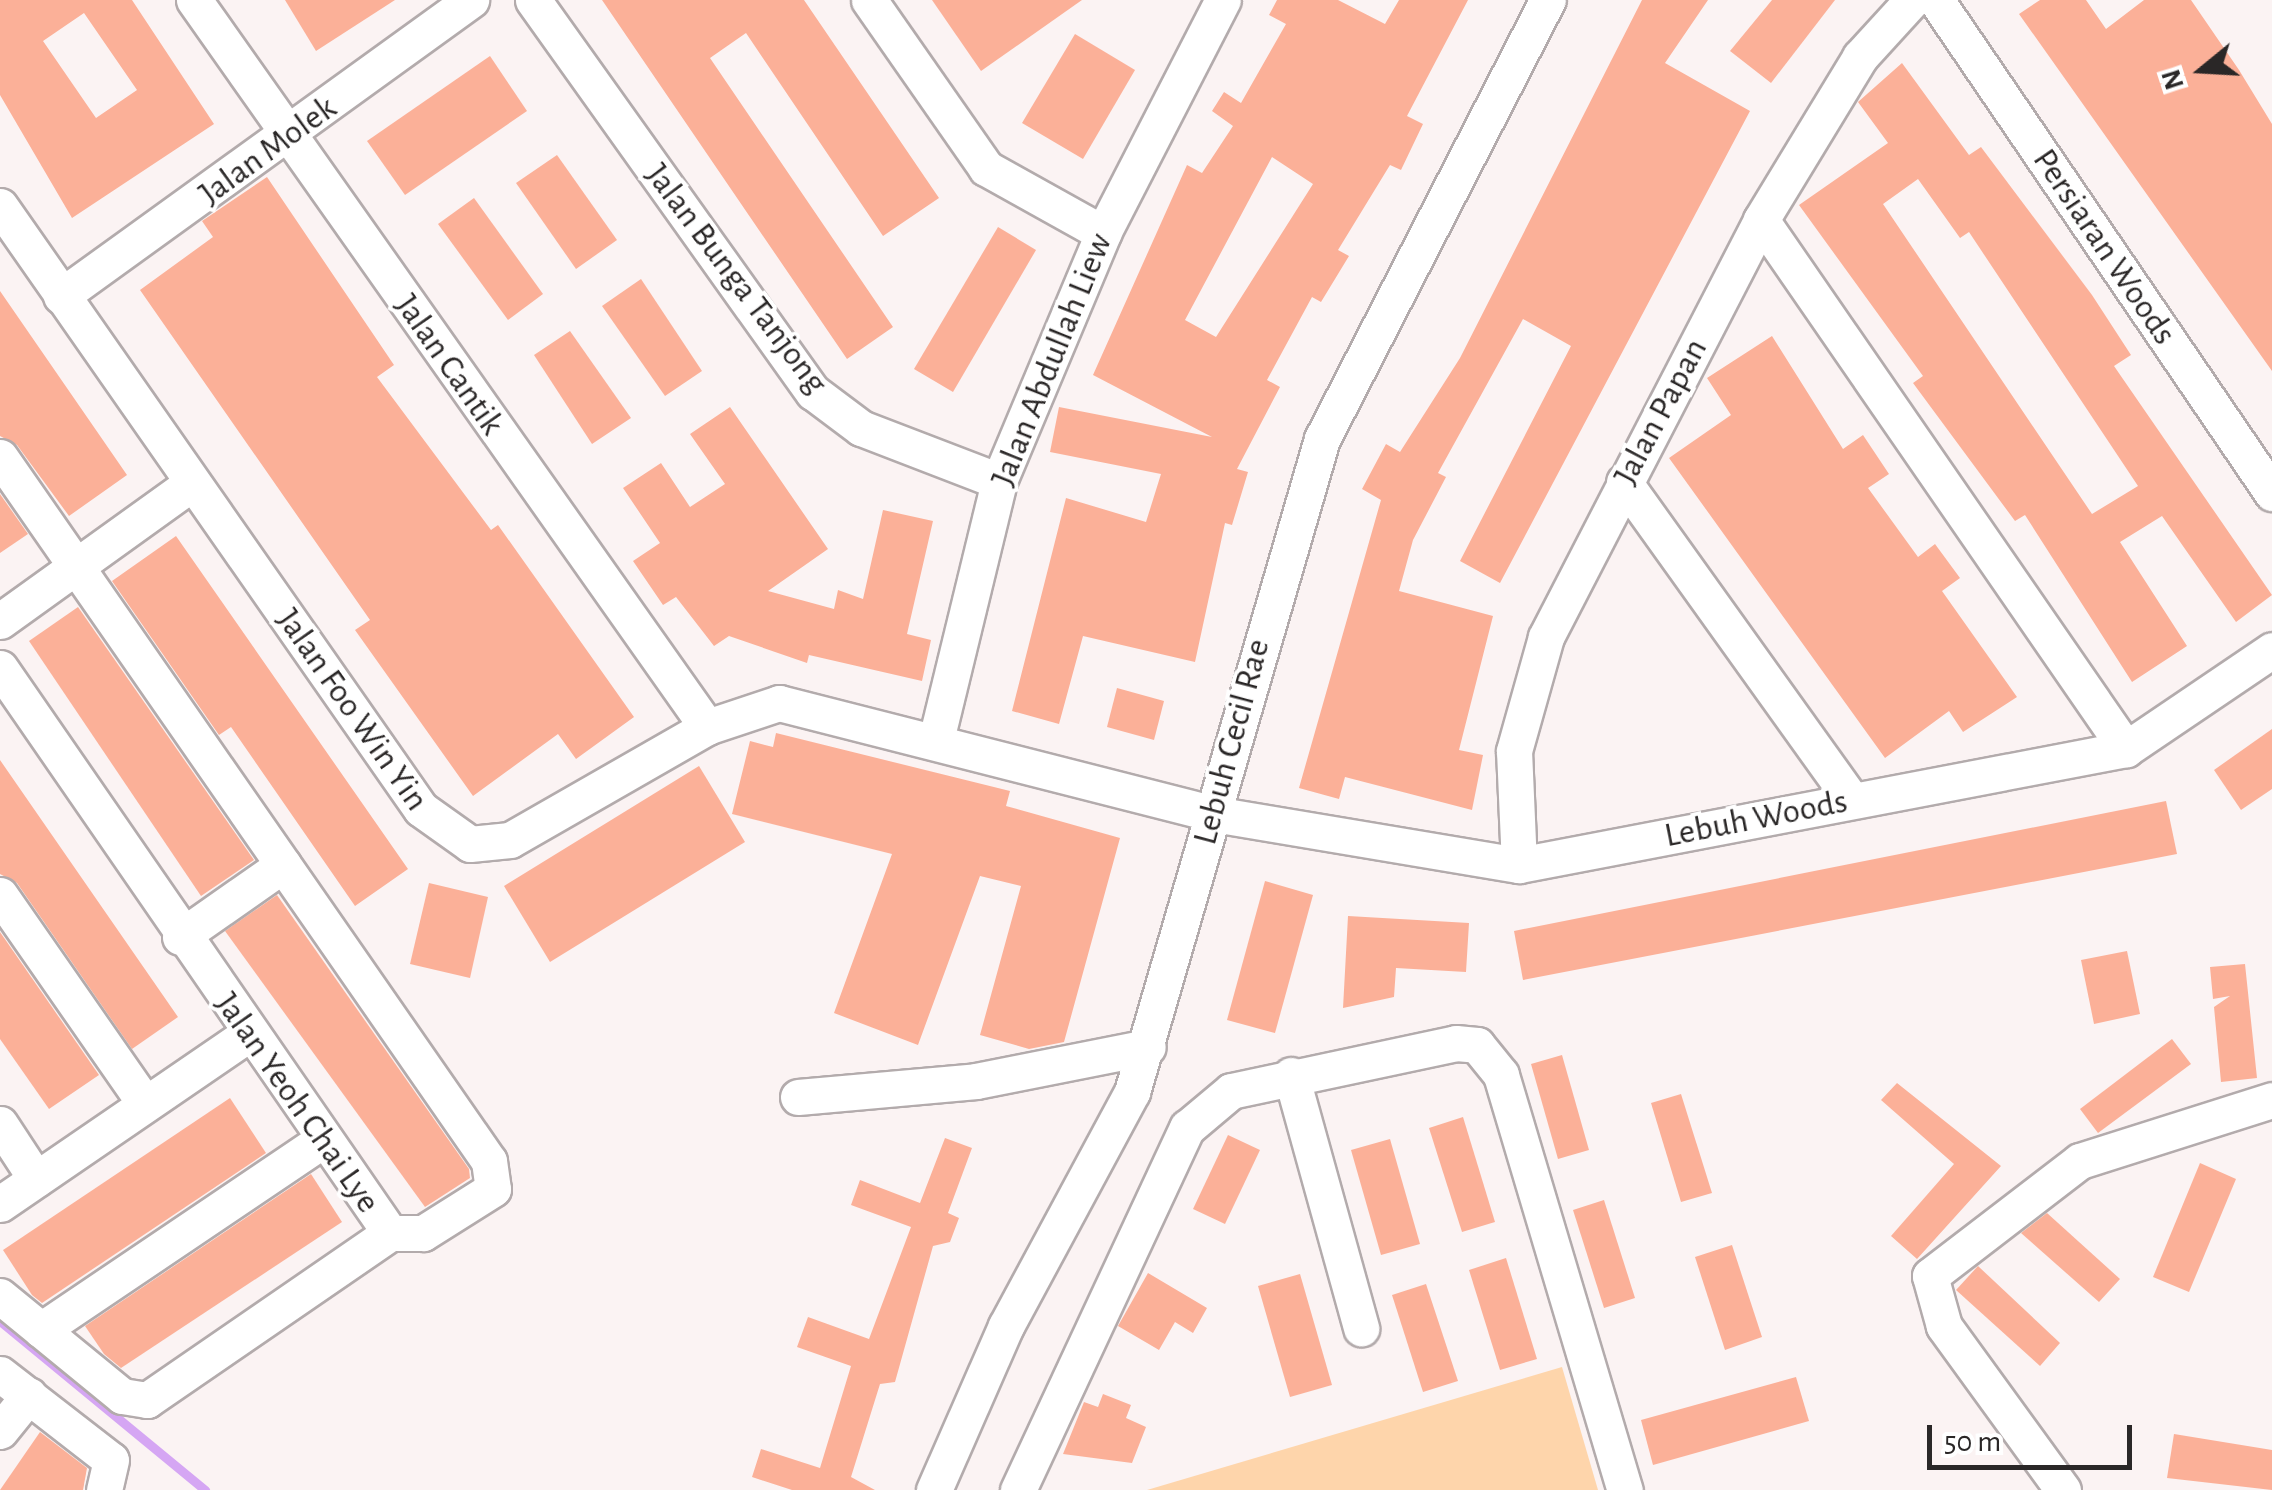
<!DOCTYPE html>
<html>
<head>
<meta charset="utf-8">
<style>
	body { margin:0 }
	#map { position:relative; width:2272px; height:1490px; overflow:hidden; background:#fbf3f3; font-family:"Alegreya Sans",sans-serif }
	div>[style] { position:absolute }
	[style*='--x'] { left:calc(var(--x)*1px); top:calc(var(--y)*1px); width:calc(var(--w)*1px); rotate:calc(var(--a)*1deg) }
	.green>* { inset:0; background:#fed5ab }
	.stream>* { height:9px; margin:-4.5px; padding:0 4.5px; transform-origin:4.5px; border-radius:4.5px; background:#d5a6f3 }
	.building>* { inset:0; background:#fbb098 }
	.roads { filter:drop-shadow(2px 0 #b3abac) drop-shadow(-2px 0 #b3abac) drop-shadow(0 2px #b3abac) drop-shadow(0 -2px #b3abac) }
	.minor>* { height:35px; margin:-17.5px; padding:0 17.5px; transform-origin:17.5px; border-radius:17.5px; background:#fff }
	span { translate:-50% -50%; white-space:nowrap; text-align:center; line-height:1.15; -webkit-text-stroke:8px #fff; paint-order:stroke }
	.street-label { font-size:35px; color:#2a2727 }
	.north { position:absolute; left:2152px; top:20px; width:100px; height:100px; -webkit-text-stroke:8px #fff; paint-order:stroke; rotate:252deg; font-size:28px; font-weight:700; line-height:40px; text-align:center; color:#2a2727 }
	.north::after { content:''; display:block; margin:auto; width:35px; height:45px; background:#2a2727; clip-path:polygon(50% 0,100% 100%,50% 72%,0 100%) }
	.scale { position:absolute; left:1927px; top:1425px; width:205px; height:45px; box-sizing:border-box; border:5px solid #2a2727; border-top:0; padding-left:12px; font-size:30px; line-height:35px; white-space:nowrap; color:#2a2727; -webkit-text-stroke:8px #fff; paint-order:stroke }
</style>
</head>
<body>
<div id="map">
	<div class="green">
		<i style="clip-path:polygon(1562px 1367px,1598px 1490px,1147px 1490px)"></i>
	</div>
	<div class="stream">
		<i style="--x:0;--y:1321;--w:266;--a:39.5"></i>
	</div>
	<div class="building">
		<i style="clip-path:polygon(evenodd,0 0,132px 0,214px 124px,72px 218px,0 95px,0 0,84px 13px,137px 90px,96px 118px,43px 41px,84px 13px)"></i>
		<i style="clip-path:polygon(285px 0,395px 0,316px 51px)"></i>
		<i style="clip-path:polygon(602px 0,804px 0,939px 198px,883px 236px,746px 33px,710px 58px,893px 327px,847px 359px)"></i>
		<i style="clip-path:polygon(932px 0,1082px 0,981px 71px)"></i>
		<i style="clip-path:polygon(evenodd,1277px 0,1338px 0,1385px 24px,1399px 0,1468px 0,1407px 116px,1423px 124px,1401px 170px,1390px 165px,1338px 250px,1349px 256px,1321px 302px,1312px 297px,1267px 380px,1280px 387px,1237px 469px,1248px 472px,1232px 525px,1225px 523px,1195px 662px,1083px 636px,1059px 724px,1012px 711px,1066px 498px,1146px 522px,1161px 474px,1050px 452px,1059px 407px,1212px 437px,1093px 375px,1187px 165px,1202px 173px,1233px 126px,1212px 111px,1224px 92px,1241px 103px,1286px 24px,1269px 15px,1277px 0,1272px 157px,1313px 184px,1216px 337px,1185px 320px,1272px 157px)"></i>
		<i style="clip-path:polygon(1642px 0,1708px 0,1665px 63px,1750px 111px,1500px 583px,1460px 561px,1571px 346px,1523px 319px,1438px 473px,1446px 477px,1413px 540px,1399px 591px,1493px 616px,1459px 750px,1483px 755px,1472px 810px,1345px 777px,1339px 799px,1299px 788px,1381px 500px,1362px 489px,1386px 444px,1400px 452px,1460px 358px)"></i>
		<i style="clip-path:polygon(1772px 0,1835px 0,1771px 83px,1730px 51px)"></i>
		<i style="clip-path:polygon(2040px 0,2086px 0,2106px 29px,2144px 0,2191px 0,2239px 70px,2272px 124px,2272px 371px,2019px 14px)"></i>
		<i style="clip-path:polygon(1075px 34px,1135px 70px,1083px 159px,1022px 123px)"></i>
		<i style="clip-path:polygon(490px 56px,527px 111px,405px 195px,367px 141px)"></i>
		<i style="clip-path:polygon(evenodd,1902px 63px,1969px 155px,1981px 147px,2092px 295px,2131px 355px,2114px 366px,2272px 595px,2236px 622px,2162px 516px,2120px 542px,2187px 646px,2132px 682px,2025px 515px,2015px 521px,1913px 383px,1923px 376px,1799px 205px,1888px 143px,1858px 102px,1902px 63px,1918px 179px,1960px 238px,1969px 232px,2138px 486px,2092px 514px,1883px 204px,1918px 179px)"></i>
		<i style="clip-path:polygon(557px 155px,617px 240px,576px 269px,516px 183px)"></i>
		<i style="clip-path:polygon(267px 177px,394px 365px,377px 377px,491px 530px,498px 525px,634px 717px,576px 759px,558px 734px,473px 796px,355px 630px,370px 620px,140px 290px,213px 237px,202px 221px)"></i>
		<i style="clip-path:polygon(474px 198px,543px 294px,508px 320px,438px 224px)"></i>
		<i style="clip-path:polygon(998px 227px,1036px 250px,953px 392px,914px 369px)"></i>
		<i style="clip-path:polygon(641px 279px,702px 371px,665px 396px,602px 306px)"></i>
		<i style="clip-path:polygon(0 291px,127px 475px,69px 516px,17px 445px,0 436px)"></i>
		<i style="clip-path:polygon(570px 331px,631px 418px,592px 444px,534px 355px)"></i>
		<i style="clip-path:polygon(1772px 336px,1843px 449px,1863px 435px,1889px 474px,1868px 488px,1918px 557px,1935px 544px,1960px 578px,1942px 591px,2017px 697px,1963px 732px,1949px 711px,1885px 758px,1669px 458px,1731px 415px,1707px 378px)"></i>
		<i style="clip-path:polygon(730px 407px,828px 549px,768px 591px,834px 609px,838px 590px,863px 599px,883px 510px,933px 521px,907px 634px,931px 640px,922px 681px,809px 655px,807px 663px,729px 636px,714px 646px,676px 597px,663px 605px,633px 561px,660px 543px,623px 488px,661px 463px,690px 507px,725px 484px,690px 434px)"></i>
		<i style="clip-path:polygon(0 494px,28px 534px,0 553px)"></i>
		<i style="clip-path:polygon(176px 536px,408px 869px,355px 906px,231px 727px,219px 735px,112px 581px)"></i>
		<i style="clip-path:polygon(78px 607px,254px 860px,201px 896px,29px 641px)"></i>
		<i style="clip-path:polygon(1117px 688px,1164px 701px,1154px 740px,1107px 727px)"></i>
		<i style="clip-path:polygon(2272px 729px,2272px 789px,2241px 810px,2214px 770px)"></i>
		<i style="clip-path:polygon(776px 733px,1010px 791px,1006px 806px,1120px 838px,1064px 1042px,1029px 1049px,980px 1035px,1021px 886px,980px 876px,918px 1045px,834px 1013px,892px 854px,732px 814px,750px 741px,773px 747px)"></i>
		<i style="clip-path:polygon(0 760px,178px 1017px,132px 1049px,17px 883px,0 874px)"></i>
		<i style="clip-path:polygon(699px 766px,745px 842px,550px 962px,504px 886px)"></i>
		<i style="clip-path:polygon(2166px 801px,2177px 854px,1523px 980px,1514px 931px)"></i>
		<i style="clip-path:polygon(1265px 881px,1313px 895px,1275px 1033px,1227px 1020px)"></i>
		<i style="clip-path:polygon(429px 883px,488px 897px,470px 978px,410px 964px)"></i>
		<i style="clip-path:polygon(277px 895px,469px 1169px,470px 1178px,425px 1207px,225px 931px)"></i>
		<i style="clip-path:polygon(1348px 916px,1469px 923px,1466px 972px,1396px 968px,1394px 997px,1343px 1008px)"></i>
		<i style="clip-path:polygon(0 932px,99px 1075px,49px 1109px,0 1039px)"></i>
		<i style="clip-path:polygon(2127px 951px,2140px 1014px,2094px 1024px,2081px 960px)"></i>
		<i style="clip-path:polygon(2245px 964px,2257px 1078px,2221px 1082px,2214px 1007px,2230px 996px,2213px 999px,2210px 967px)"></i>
		<i style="clip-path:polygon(2172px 1039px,2191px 1064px,2098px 1133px,2080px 1109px)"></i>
		<i style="clip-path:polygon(1562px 1055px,1589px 1150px,1558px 1159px,1531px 1064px)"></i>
		<i style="clip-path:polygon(1897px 1083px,2001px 1166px,1917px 1259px,1891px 1236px,1954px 1164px,1881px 1100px)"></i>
		<i style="clip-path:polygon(1681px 1094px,1712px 1193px,1681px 1202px,1651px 1103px)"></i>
		<i style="clip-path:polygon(230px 1098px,266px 1153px,42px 1303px,32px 1295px,3px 1250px)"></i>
		<i style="clip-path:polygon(1463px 1117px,1495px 1222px,1462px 1232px,1429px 1128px)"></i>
		<i style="clip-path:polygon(1228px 1135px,1260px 1150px,1225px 1224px,1193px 1209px)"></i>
		<i style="clip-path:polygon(945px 1138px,972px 1148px,948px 1213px,959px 1218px,950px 1242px,933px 1246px,895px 1382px,880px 1384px,851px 1477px,875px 1490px,792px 1490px,752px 1477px,761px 1449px,820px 1468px,851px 1366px,797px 1347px,808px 1317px,869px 1339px,911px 1227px,851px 1205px,860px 1180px,920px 1203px)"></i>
		<i style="clip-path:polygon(1390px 1139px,1420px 1244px,1381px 1255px,1351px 1150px)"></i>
		<i style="clip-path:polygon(2200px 1163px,2236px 1179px,2189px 1292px,2153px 1277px)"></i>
		<i style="clip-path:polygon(311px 1174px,342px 1222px,121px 1368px,104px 1354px,85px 1326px)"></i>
		<i style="clip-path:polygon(1604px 1200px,1635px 1298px,1604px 1308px,1573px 1210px)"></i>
		<i style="clip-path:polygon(2047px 1213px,2120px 1279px,2099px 1302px,2021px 1233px)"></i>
		<i style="clip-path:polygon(1732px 1245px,1762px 1337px,1725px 1350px,1695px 1257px)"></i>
		<i style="clip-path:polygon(1506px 1258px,1537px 1359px,1500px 1370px,1469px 1270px)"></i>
		<i style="clip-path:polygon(1978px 1266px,2060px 1343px,2040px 1366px,1956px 1290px)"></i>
		<i style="clip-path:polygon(1148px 1273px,1207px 1308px,1193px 1333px,1175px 1322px,1159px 1350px,1118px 1326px)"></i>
		<i style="clip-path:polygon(1300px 1274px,1332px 1385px,1290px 1397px,1258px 1286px)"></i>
		<i style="clip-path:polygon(1426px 1284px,1458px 1381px,1423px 1392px,1392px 1295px)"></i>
		<i style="clip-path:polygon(1796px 1377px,1809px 1421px,1653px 1465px,1641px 1420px)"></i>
		<i style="clip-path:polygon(1103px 1394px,1131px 1405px,1126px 1418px,1146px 1427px,1132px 1463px,1063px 1454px,1084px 1402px,1098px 1407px)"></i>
		<i style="clip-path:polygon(40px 1432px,87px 1468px,83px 1490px,0 1490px)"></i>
		<i style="clip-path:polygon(2174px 1434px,2272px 1450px,2272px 1490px,2167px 1478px)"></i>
	</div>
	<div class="roads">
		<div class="minor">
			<i style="--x:194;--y:0;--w:890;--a:54.79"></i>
			<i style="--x:533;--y:0;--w:482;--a:54.5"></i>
			<i style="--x:813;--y:392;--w:60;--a:36.9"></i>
			<i style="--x:861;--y:428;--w:148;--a:21"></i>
			<i style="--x:869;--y:0;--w:205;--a:55.1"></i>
			<i style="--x:986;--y:168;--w:134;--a:29.1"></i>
			<i style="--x:1936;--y:0;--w:597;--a:55.72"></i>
			<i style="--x:0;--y:206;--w:735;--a:55.08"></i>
			<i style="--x:421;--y:809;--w:60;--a:35.5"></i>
			<i style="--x:470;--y:844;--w:40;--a:-5.7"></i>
			<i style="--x:510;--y:840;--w:227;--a:-29.8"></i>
			<i style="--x:707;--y:727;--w:76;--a:-18.4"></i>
			<i style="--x:779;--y:703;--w:448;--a:14.3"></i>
			<i style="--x:1213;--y:814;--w:310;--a:9.5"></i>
			<i style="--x:1519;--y:865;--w:618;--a:-10.82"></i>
			<i style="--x:2126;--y:749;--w:176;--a:-34.1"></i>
			<i style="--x:1761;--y:220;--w:643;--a:55.4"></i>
			<i style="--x:61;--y:296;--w:506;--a:-35.83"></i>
			<i style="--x:0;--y:457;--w:857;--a:55.22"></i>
			<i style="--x:489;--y:1161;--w:28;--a:82"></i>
			<i style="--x:493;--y:1189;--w:83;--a:147.8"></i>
			<i style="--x:423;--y:1233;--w:33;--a:180"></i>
			<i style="--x:1624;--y:482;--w:391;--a:54.4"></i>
			<i style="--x:0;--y:621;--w:236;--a:-35.7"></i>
			<i style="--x:0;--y:668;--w:687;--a:55.38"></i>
			<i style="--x:390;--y:1233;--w:295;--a:145.5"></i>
			<i style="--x:147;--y:1400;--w:25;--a:-171"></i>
			<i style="--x:122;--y:1396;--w:158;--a:-140.7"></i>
			<i style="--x:936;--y:740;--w:267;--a:-76.3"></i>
			<i style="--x:999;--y:481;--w:269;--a:-67.2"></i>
			<i style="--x:1103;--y:233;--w:262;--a:-62.8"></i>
			<i style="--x:1519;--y:865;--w:114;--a:-92.5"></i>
			<i style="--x:1514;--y:751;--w:118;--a:-74.3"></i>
			<i style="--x:1546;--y:637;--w:469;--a:-62.7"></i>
			<i style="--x:1761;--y:220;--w:191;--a:-58.7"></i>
			<i style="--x:1860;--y:57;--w:77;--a:-47.6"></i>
			<i style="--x:0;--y:895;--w:254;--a:55.2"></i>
			<i style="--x:180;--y:937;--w:126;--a:-35"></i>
			<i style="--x:1291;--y:1075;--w:263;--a:74.5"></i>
			<i style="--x:798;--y:1097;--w:179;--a:-5.1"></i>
			<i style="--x:976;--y:1081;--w:175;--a:-11.2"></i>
			<i style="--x:0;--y:1124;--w:66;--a:56.8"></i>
			<i style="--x:0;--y:1204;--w:301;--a:-34.4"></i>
			<i style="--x:41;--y:1330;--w:340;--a:-34"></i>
			<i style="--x:0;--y:1374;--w:140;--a:37.8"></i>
			<i style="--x:111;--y:1460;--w:31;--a:103"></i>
			<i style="--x:0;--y:1431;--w:46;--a:-51.1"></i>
			<i style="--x:934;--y:1490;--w:179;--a:-66.3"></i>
			<i style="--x:1006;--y:1326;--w:266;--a:-61.7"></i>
			<i style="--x:1132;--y:1092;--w:680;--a:-73.78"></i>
			<i style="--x:1322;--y:439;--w:494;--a:-62.8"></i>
			<i style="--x:1018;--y:1490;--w:400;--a:-65"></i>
			<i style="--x:1187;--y:1128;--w:57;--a:-40.1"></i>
			<i style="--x:1231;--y:1091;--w:230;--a:-12"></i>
			<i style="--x:1456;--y:1043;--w:21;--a:5"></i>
			<i style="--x:1477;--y:1045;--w:38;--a:51"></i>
			<i style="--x:1501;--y:1075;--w:433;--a:73.4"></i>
			<i style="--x:2063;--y:1490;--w:203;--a:-126"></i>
			<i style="--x:1944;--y:1326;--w:52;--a:-105.6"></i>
			<i style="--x:1930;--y:1276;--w:189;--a:-37.5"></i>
			<i style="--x:2080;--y:1161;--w:201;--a:-17.6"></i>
		</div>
	</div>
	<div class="street-label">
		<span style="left:268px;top:151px;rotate:-36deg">Jalan Molek</span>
		<span style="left:2104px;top:247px;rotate:56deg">Persiaran Woods</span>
		<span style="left:736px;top:279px;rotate:53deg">Jalan Bunga Tanjong</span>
		<span style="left:1052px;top:360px;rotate:-68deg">Jalan Abdullah Liew</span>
		<span style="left:449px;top:365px;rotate:55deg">Jalan Cantik</span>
		<span style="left:1661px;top:412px;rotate:-62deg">Jalan Papan</span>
		<span style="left:352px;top:710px;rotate:55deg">Jalan Foo Win Yin</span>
		<span style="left:1232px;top:742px;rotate:-75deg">Lebuh Cecil Rae</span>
		<span style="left:1756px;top:819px;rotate:-11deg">Lebuh Woods</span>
		<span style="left:297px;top:1103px;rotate:55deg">Jalan Yeoh Chai Lye</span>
	</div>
	<div class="north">N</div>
	<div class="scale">50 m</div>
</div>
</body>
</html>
